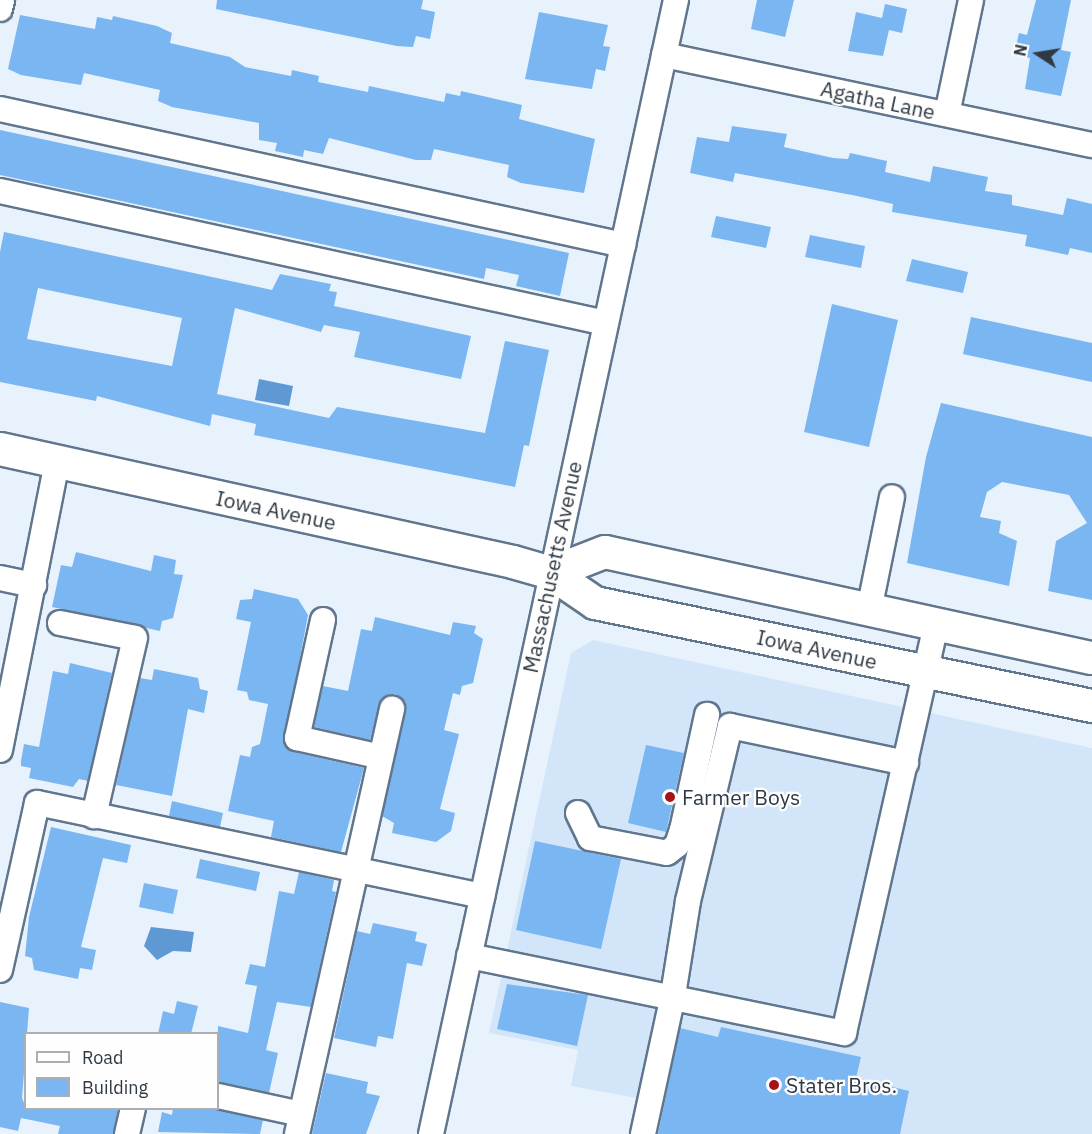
<!DOCTYPE html>
<html>
<head>
<meta charset="utf-8">
<style>
	body { margin:0 }
	#map { position:relative; width:1092px; height:1134px; overflow:hidden; background:#e8f2fc; font-family:"IBM Plex Sans",sans-serif }
	div>[style] { position:absolute }
	[style*='--x'] { left:calc(var(--x)*1px); top:calc(var(--y)*1px); width:calc(var(--w)*1px); rotate:calc(var(--a)*1deg) }
	.built>* { inset:0; background:#d3e6f9 }
	.water>* { inset:0; background:#5f99d4 }
	.building>* { inset:0; background:#7ab6f2 }
	.roads { filter:drop-shadow(2px 0 #60768d) drop-shadow(-2px 0 #60768d) drop-shadow(0 2px #60768d) drop-shadow(0 -2px #60768d) }
	.minor>* { height:24px; margin:-12px; padding:0 12px; transform-origin:12px; border-radius:12px; background:#fff }
	.major>* { height:32px; margin:-16px; padding:0 16px; transform-origin:16px; border-radius:16px; background:#fff }
	.dots>* { width:16px; height:16px; translate:-50% -50%; box-sizing:border-box; border:3px solid #fefefe; border-radius:50% }
	span { translate:-50% -50%; white-space:nowrap; text-align:center; line-height:1.15; -webkit-text-stroke:4.5px #fefefe; paint-order:stroke }
	.street-label { font-size:21px; color:#2f3943 }
	.poi-label { font-size:21px; color:#2f3943 }
	.left { translate:0 -50%; text-align:left }
	.legend { position:absolute; left:24px; top:1032px; width:195px; height:78px; box-sizing:border-box; background:#fefefe; border:2px solid #abafb3; margin:0; padding:8px 10px; list-style:none; font-size:18px; color:#2f3943 }
	.legend li { display:flex; align-items:center; gap:12px; height:30px }
	.legend b { width:30px; border:2px solid #abafb3 }
	.north { position:absolute; left:1008px; top:24px; width:60px; height:60px; -webkit-text-stroke:4px #fefefe; paint-order:stroke; rotate:282deg; font-size:16px; font-weight:700; line-height:24px; text-align:center; color:#2f3943 }
	.north::after { content:''; display:block; margin:auto; width:21px; height:27px; background:#2f3943; clip-path:polygon(50% 0,100% 100%,50% 72%,0 100%) }
</style>
</head>
<body>
<div id="map">
	<div class="built">
		<i style="clip-path:polygon(593px 640px,1092px 748px,1092px 1134px,628px 1134px,636px 1098px,571px 1086px,578px 1050px,489px 1033px,571px 653px)"></i>
	</div>
	<div class="water">
		<i style="clip-path:polygon(259px 379px,293px 386px,289px 406px,255px 400px)"></i>
		<i style="clip-path:polygon(151px 927px,194px 932px,191px 952px,173px 951px,157px 960px,144px 946px)"></i>
	</div>
	<div class="building">
		<i style="clip-path:polygon(217px 0,423px 0,421px 9px,435px 12px,430px 39px,416px 36px,413px 47px,397px 46px,216px 9px)"></i>
		<i style="clip-path:polygon(757px 0,794px 0,785px 37px,751px 29px)"></i>
		<i style="clip-path:polygon(1036px 0,1071px 0,1061px 50px,1071px 52px,1061px 96px,1025px 89px,1030px 58px,1014px 55px,1019px 33px,1027px 35px)"></i>
		<i style="clip-path:polygon(885px 4px,907px 9px,902px 33px,889px 30px,883px 56px,848px 51px,856px 12px,882px 18px)"></i>
		<i style="clip-path:polygon(539px 12px,608px 25px,603px 46px,610px 47px,605px 71px,596px 69px,592px 89px,525px 79px)"></i>
		<i style="clip-path:polygon(20px 15px,95px 29px,97px 17px,112px 20px,113px 16px,157px 26px,172px 33px,170px 43px,230px 57px,245px 67px,291px 76px,292px 70px,319px 76px,318px 82px,368px 92px,369px 86px,444px 102px,446px 93px,460px 96px,461px 91px,522px 105px,519px 119px,595px 139px,584px 193px,521px 183px,507px 177px,509px 165px,434px 149px,431px 160px,416px 160px,329px 138px,323px 154px,304px 150px,303px 157px,275px 151px,277px 143px,259px 140px,259px 123px,172px 107px,158px 101px,160px 90px,84px 73px,81px 85px,21px 75px,8px 69px)"></i>
		<i style="clip-path:polygon(732px 126px,787px 134px,784px 147px,833px 158px,848px 159px,850px 153px,887px 161px,885px 172px,930px 182px,933px 166px,988px 177px,985px 191px,1012px 195px,1012px 205px,1063px 215px,1067px 198px,1092px 204px,1092px 253px,1070px 248px,1068px 255px,1025px 246px,1027px 235px,892px 212px,893px 204px,857px 196px,735px 173px,733px 182px,690px 173px,697px 137px,729px 142px)"></i>
		<i style="clip-path:polygon(0 130px,569px 253px,560px 296px,516px 286px,519px 275px,486px 268px,484px 279px,0 175px)"></i>
		<i style="clip-path:polygon(716px 216px,771px 227px,766px 248px,711px 237px)"></i>
		<i style="clip-path:polygon(evenodd,4px 232px,272px 290px,280px 274px,331px 284px,329px 291px,337px 292px,334px 306px,471px 336px,461px 379px,354px 357px,360px 332px,324px 325px,321px 332px,235px 308px,217px 394px,329px 418px,337px 407px,485px 433px,505px 341px,549px 350px,529px 446px,524px 445px,515px 487px,254px 435px,256px 424px,212px 414px,210px 426px,97px 396px,96px 401px,0 382px,0 252px,4px 232px,38px 288px,182px 318px,172px 366px,27px 339px,38px 288px)"></i>
		<i style="clip-path:polygon(810px 235px,865px 246px,861px 268px,805px 257px)"></i>
		<i style="clip-path:polygon(912px 259px,968px 272px,963px 293px,906px 281px)"></i>
		<i style="clip-path:polygon(832px 304px,898px 320px,869px 447px,804px 432px)"></i>
		<i style="clip-path:polygon(971px 317px,1092px 343px,1092px 382px,963px 354px)"></i>
		<i style="clip-path:polygon(941px 403px,1092px 437px,1092px 600px,1048px 591px,1056px 541px,1087px 523px,1069px 495px,1002px 482px,987px 492px,980px 517px,1001px 521px,999px 533px,1017px 541px,1009px 586px,907px 563px,926px 457px)"></i>
		<i style="clip-path:polygon(76px 552px,151px 571px,154px 555px,176px 560px,174px 574px,183px 575px,173px 618px,162px 621px,160px 631px,52px 607px,61px 565px,72px 567px)"></i>
		<i style="clip-path:polygon(254px 589px,298px 599px,308px 615px,284px 743px,294px 752px,364px 768px,341px 852px,271px 837px,274px 821px,228px 811px,240px 755px,250px 757px,252px 747px,260px 744px,268px 704px,249px 700px,247px 692px,237px 690px,251px 622px,236px 619px,240px 600px,252px 599px)"></i>
		<i style="clip-path:polygon(375px 617px,450px 635px,453px 622px,476px 626px,474px 633px,483px 639px,473px 683px,462px 686px,460px 695px,453px 693px,444px 730px,459px 734px,440px 809px,455px 813px,451px 831px,436px 842px,392px 833px,394px 823px,382px 816px,406px 711px,402px 698px,395px 694px,381px 699px,370px 740px,314px 727px,323px 686px,348px 691px,361px 629px,372px 631px)"></i>
		<i style="clip-path:polygon(70px 663px,112px 673px,88px 781px,79px 779px,73px 787px,29px 778px,31px 768px,21px 766px,21px 761px,24px 744px,39px 747px,53px 671px,68px 674px)"></i>
		<i style="clip-path:polygon(154px 669px,198px 678px,200px 689px,208px 691px,204px 713px,188px 709px,172px 796px,116px 785px,140px 678px,152px 680px)"></i>
		<i style="clip-path:polygon(646px 745px,684px 753px,666px 832px,628px 823px)"></i>
		<i style="clip-path:polygon(172px 801px,223px 813px,220px 827px,169px 816px)"></i>
		<i style="clip-path:polygon(51px 827px,131px 845px,127px 863px,103px 858px,81px 947px,96px 950px,92px 970px,80px 968px,78px 979px,34px 970px,32px 958px,25px 956px,29px 917px)"></i>
		<i style="clip-path:polygon(535px 841px,621px 859px,601px 949px,516px 930px)"></i>
		<i style="clip-path:polygon(200px 859px,260px 872px,256px 891px,196px 878px)"></i>
		<i style="clip-path:polygon(299px 872px,334px 880px,332px 891px,336px 892px,311px 1007px,277px 1002px,266px 1050px,278px 1053px,269px 1093px,218px 1082px,218px 1026px,248px 1033px,257px 986px,245px 984px,250px 964px,265px 967px,279px 891px,294px 894px)"></i>
		<i style="clip-path:polygon(144px 883px,178px 890px,173px 914px,139px 907px)"></i>
		<i style="clip-path:polygon(373px 923px,417px 932px,415px 941px,427px 944px,422px 966px,407px 963px,393px 1039px,378px 1036px,376px 1047px,334px 1038px,357px 931px,370px 934px)"></i>
		<i style="clip-path:polygon(507px 984px,588px 995px,577px 1046px,497px 1029px)"></i>
		<i style="clip-path:polygon(177px 1001px,198px 1006px,191px 1034px,158px 1034px,163px 1011px,174px 1014px)"></i>
		<i style="clip-path:polygon(0 1002px,29px 1008px,22px 1098px,26px 1108px,118px 1108px,113px 1134px,58px 1134px,60px 1126px,21px 1118px,18px 1131px,0 1127px)"></i>
		<i style="clip-path:polygon(721px 1027px,861px 1057px,856px 1078px,909px 1091px,900px 1134px,658px 1134px,680px 1028px,718px 1037px)"></i>
		<i style="clip-path:polygon(326px 1073px,368px 1082px,366px 1093px,380px 1096px,366px 1134px,312px 1134px)"></i>
		<i style="clip-path:polygon(173px 1108px,212px 1108px,263px 1120px,260px 1134px,158px 1132px,162px 1112px,172px 1115px)"></i>
	</div>
	<div class="roads">
		<div class="minor">
			<i style="--x:0;--y:9;--w:9;--a:-77"></i>
			<i style="--x:664;--y:55;--w:437;--a:11.9"></i>
			<i style="--x:0;--y:109;--w:638;--a:12.31"></i>
			<i style="--x:947;--y:114;--w:116;--a:-78.1"></i>
			<i style="--x:0;--y:191;--w:620;--a:12.29"></i>
			<i style="--x:0;--y:578;--w:35;--a:12"></i>
			<i style="--x:869;--y:610;--w:115;--a:-78.5"></i>
			<i style="--x:323;--y:620;--w:121;--a:102.4"></i>
			<i style="--x:297;--y:738;--w:86;--a:12.7"></i>
			<i style="--x:60;--y:623;--w:76;--a:11.3"></i>
			<i style="--x:135;--y:638;--w:183;--a:103"></i>
			<i style="--x:0;--y:750;--w:294;--a:-78.8"></i>
			<i style="--x:578;--y:813;--w:28;--a:64"></i>
			<i style="--x:590;--y:838;--w:78;--a:11"></i>
			<i style="--x:667;--y:853;--w:13;--a:-39"></i>
			<i style="--x:677;--y:845;--w:16;--a:-72"></i>
			<i style="--x:682;--y:830;--w:118;--a:-77.7"></i>
			<i style="--x:469;--y:956;--w:383;--a:11.6"></i>
			<i style="--x:844;--y:1033;--w:418;--a:-77.3"></i>
			<i style="--x:0;--y:970;--w:171;--a:-77.5"></i>
			<i style="--x:37;--y:803;--w:455;--a:11.8"></i>
			<i style="--x:218;--y:1096;--w:85;--a:12.2"></i>
			<i style="--x:127;--y:1134;--w:27;--a:-77"></i>
			<i style="--x:297;--y:1134;--w:436;--a:-77.4"></i>
			<i style="--x:431;--y:1134;--w:1160;--a:-77.81"></i>
			<i style="--x:643;--y:1134;--w:142;--a:-77.8"></i>
			<i style="--x:673;--y:995;--w:95;--a:-80.9"></i>
			<i style="--x:688;--y:901;--w:180;--a:-76.5"></i>
			<i style="--x:730;--y:726;--w:180;--a:11.9"></i>
		</div>
		<div class="major">
			<i style="--x:0;--y:449;--w:525;--a:12.42"></i>
			<i style="--x:513;--y:562;--w:40;--a:16"></i>
			<i style="--x:551;--y:573;--w:53;--a:34.3"></i>
			<i style="--x:595;--y:603;--w:508;--a:11.71"></i>
			<i style="--x:551;--y:573;--w:58;--a:-21.3"></i>
			<i style="--x:605;--y:552;--w:498;--a:12.3"></i>
		</div>
	</div>
	<div class="dots">
		<i style="left:670px;top:797px;background:#a71118"></i>
		<i style="left:774px;top:1085px;background:#a71118"></i>
	</div>
	<div class="street-label">
		<span style="left:878px;top:100px;rotate:12deg">Agatha Lane</span>
		<span style="left:276px;top:510px;rotate:12deg">Iowa Avenue</span>
		<span style="left:552px;top:567px;rotate:-78deg">Massachusetts Avenue</span>
		<span style="left:817px;top:649px;rotate:12deg">Iowa Avenue</span>
	</div>
	<div class="poi-label">
		<span class="left" style="left:682px;top:797px">Farmer Boys</span>
		<span class="left" style="left:786px;top:1085px">Stater Bros.</span>
	</div>
	<ul class="legend">
	<li><b style="height:8px;background:#fff"></b>Road</li>
	<li><b style="height:16px;background:#7ab6f2"></b>Building</li>
	</ul>
	<div class="north">N</div>
</div>
</body>
</html>
